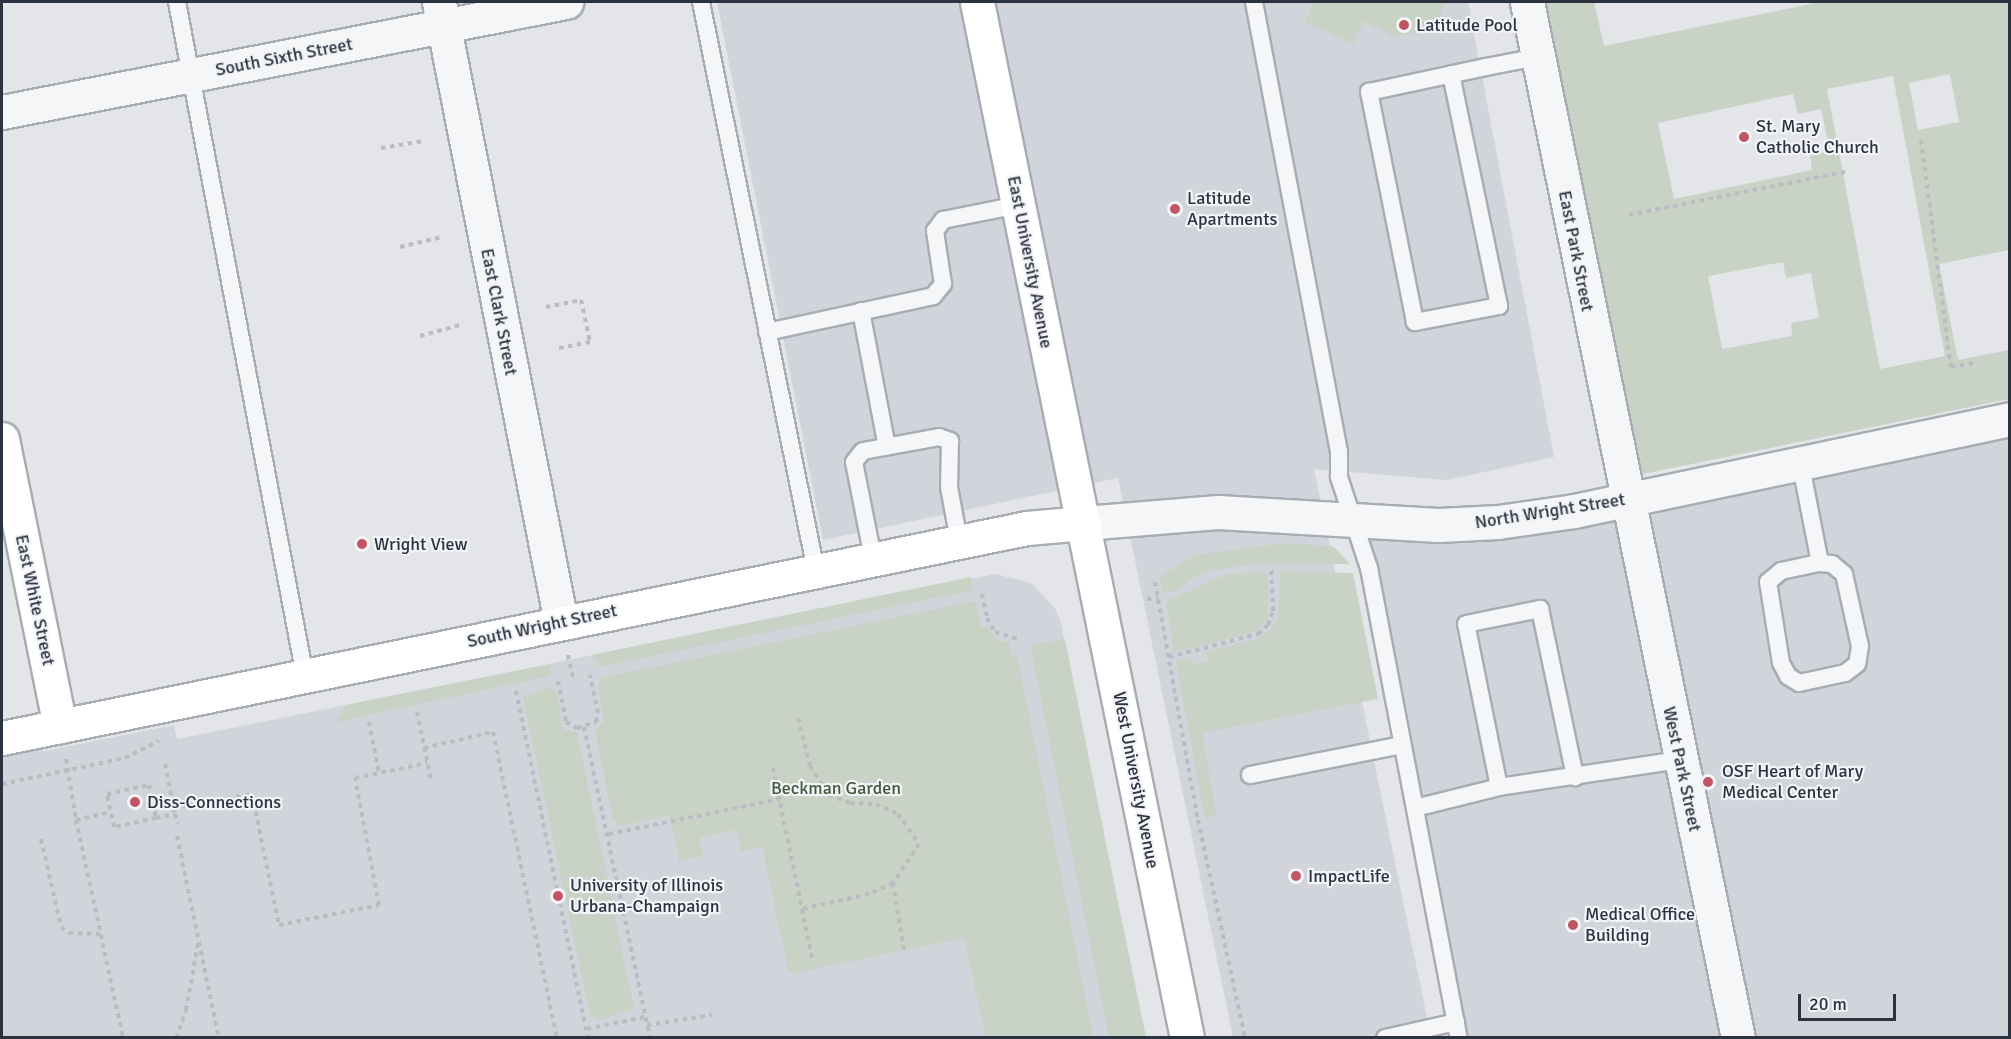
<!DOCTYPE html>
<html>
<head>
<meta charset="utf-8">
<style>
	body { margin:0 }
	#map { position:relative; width:2011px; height:1039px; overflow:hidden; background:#e3e5e9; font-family:Signika,sans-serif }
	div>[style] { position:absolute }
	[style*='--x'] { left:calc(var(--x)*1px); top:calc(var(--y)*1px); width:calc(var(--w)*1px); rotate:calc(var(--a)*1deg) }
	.built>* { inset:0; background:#d1d4db }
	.green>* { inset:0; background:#c8d2c5 }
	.path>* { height:4px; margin-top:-2px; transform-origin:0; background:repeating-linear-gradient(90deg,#b9bcc1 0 4.5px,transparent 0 9px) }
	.roads { filter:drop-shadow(2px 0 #a8acb3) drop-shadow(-2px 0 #a8acb3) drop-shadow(0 2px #a8acb3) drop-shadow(0 -2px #a8acb3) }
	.lane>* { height:16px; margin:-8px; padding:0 8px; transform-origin:8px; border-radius:8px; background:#f5f6f8 }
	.street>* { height:33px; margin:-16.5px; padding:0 16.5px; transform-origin:16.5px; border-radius:16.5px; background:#f5f6f8 }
	.secondary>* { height:33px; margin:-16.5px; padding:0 16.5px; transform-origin:16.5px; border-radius:16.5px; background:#fff }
	.primary>* { height:33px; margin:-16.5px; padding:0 16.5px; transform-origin:16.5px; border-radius:16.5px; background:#fff }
	.dots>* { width:16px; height:16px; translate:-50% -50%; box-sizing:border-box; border:3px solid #f2f4f7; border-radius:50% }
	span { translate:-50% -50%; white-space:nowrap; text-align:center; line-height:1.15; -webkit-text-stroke:4.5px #f2f4f7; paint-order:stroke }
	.poi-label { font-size:18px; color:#2c3340 }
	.left { translate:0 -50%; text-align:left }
	.street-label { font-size:18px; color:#2c3340 }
	.park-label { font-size:18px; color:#415a3b }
	.frame { position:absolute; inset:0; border:3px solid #2c3340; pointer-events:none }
	.scale { position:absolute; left:1798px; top:994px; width:98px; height:27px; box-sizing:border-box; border:3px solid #2c3340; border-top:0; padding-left:8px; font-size:18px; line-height:21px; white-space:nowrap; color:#2c3340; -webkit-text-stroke:4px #f2f4f7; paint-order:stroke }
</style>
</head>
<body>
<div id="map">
	<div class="built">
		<i style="clip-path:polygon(717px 2px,1468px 2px,1554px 457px,1447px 480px,1314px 469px,1431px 1037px,1233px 1037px,1118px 478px,823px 540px)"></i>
		<i style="clip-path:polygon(2009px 419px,2009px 1037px,1457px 1037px,1357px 526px,1513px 522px)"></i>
		<i style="clip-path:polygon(995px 574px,1031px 583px,1055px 608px,1061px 623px,1141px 1037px,2px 1037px,2px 755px,34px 749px,44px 751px,174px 725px,177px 739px)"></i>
	</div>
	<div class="green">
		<i style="clip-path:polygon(1314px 2px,1446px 2px,1433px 29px,1393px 37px,1364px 21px,1353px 44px,1305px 22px)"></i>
		<i style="clip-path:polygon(evenodd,1545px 2px,1594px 2px,1604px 46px,1821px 2px,2009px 2px,2009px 250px,1939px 264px,1958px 360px,2009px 350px,2009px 399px,1638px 475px,1545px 2px,1950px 74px,1959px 122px,1918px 130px,1909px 83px,1950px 74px,1545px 2px,1893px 76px,1945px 356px,1880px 369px,1827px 89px,1893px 76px,1545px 2px,1793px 94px,1798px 114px,1821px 109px,1830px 151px,1810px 155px,1812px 170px,1674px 199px,1658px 123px,1793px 94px,1545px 2px,1783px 262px,1786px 278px,1811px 273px,1819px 318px,1791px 323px,1792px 336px,1722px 349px,1708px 276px,1783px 262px)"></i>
		<i style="clip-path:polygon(1284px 543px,1333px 546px,1350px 564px,1261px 563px,1214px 570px,1197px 575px,1176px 591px,1163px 592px,1160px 576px,1196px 555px)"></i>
		<i style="clip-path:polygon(1280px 571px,1353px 573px,1378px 699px,1202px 733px,1216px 814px,1205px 819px,1176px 660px,1190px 657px,1193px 665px,1208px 661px,1207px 652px,1256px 639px,1269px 631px,1278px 619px)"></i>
		<i style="clip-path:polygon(1265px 572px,1268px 574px,1268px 618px,1257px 631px,1174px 652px,1166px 602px,1227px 574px)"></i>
		<i style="clip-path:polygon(971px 577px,973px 590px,599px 667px,592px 655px)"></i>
		<i style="clip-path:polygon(975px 601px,981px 627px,986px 626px,998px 640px,1009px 643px,1011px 655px,1017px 655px,1093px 1037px,986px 1037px,964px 938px,789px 974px,762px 846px,741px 851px,736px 830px,699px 838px,703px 856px,679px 861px,670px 816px,620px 826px,613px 820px,595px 730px,604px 722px,598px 685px,600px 678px)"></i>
		<i style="clip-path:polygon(1065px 639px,1112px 873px,1146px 1037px,1109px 1037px,1030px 645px)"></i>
		<i style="clip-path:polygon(551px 664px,550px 676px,335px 722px,346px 705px)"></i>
		<i style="clip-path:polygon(549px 688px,556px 692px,564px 730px,577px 732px,634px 1009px,598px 1020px,590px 1015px,523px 696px)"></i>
	</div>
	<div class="path">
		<i style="--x:1921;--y:140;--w:229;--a:82.5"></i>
		<i style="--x:1951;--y:367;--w:27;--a:-10"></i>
		<i style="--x:381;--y:148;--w:43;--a:-9.5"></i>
		<i style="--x:1629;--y:215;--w:224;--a:-11.3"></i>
		<i style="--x:400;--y:247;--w:43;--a:-13.4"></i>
		<i style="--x:546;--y:307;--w:36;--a:-11"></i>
		<i style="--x:581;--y:300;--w:43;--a:77.9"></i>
		<i style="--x:590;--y:342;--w:36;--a:169"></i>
		<i style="--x:420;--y:336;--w:41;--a:-15.4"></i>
		<i style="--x:1155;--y:582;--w:242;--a:79.8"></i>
		<i style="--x:1198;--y:820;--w:223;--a:77.8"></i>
		<i style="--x:982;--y:594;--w:25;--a:78"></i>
		<i style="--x:987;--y:618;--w:16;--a:60"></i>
		<i style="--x:995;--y:632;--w:27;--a:17"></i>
		<i style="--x:1147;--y:599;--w:11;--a:-5"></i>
		<i style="--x:568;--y:655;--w:24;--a:78"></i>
		<i style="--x:1169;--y:657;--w:92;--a:-14.5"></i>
		<i style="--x:1258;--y:634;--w:13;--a:-42"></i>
		<i style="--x:1268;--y:625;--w:15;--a:-70"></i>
		<i style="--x:1273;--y:611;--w:44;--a:-92.6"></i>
		<i style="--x:558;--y:681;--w:42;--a:79"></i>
		<i style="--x:566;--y:722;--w:13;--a:29"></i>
		<i style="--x:577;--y:728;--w:20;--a:-18"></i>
		<i style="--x:596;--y:722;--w:9;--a:-77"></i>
		<i style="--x:598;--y:713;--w:39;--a:-102"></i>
		<i style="--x:516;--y:691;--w:354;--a:78.3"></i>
		<i style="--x:417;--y:712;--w:68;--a:78.2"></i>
		<i style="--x:798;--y:718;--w:49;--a:76"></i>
		<i style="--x:810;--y:766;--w:35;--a:57"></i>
		<i style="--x:829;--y:795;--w:22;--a:21"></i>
		<i style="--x:850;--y:803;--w:26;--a:2"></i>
		<i style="--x:876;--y:804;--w:24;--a:24"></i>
		<i style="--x:898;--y:814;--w:37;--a:55"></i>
		<i style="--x:919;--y:844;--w:47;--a:123.7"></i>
		<i style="--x:893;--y:883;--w:26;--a:155"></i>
		<i style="--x:869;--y:894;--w:69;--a:167.4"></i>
		<i style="--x:369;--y:722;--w:52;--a:78.9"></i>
		<i style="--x:584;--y:727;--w:318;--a:78"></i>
		<i style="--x:424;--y:748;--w:71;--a:-13.1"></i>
		<i style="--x:493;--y:732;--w:313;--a:78.2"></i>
		<i style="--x:66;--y:759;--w:62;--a:80.7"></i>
		<i style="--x:76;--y:820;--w:223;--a:77.8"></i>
		<i style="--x:165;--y:764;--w:51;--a:78.7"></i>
		<i style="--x:773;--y:768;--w:194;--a:78.4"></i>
		<i style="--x:2;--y:784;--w:126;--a:-11.9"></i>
		<i style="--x:125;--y:758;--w:38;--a:-27"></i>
		<i style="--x:149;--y:785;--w:34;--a:78"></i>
		<i style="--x:156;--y:818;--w:43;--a:167.9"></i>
		<i style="--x:114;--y:827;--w:34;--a:-102"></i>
		<i style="--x:107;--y:794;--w:43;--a:-12.1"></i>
		<i style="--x:174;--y:808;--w:79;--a:-10.2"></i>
		<i style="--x:252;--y:794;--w:134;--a:78.4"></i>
		<i style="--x:279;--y:925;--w:102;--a:-11.3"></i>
		<i style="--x:379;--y:905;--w:129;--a:-100.7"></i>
		<i style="--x:355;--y:778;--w:74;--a:-11.8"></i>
		<i style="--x:156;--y:818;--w:19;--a:-12"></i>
		<i style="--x:175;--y:814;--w:10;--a:73"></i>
		<i style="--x:76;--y:820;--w:36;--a:-13"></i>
		<i style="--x:609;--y:834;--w:174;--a:-11.6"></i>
		<i style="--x:177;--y:836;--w:206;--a:78.3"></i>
		<i style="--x:41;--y:839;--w:90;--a:77.2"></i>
		<i style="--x:61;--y:927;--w:10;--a:37"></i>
		<i style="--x:69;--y:933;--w:31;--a:2"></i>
		<i style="--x:893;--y:883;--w:69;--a:80.8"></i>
		<i style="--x:647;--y:1025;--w:66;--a:-8.7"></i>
		<i style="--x:587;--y:1029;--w:59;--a:-11.7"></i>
		<i style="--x:176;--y:1038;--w:30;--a:-70"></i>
		<i style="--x:186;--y:1010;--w:68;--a:-79.8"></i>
	</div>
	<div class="roads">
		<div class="lane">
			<i style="--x:177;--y:2;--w:686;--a:79.25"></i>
			<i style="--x:701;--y:2;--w:581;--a:78.57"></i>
			<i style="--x:1254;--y:2;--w:458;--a:79.3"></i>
			<i style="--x:1339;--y:452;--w:25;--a:90"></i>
			<i style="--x:1339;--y:477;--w:96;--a:71.8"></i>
			<i style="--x:1369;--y:568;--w:479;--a:79.2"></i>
			<i style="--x:1451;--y:74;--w:237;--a:78.3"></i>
			<i style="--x:1499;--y:306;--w:86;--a:169.2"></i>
			<i style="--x:1415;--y:322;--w:235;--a:-101.3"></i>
			<i style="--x:1369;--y:92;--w:120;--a:-12.1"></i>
			<i style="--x:1486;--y:67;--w:53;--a:-10.9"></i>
			<i style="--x:861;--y:311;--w:138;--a:79.2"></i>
			<i style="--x:767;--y:332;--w:170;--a:-12.2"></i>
			<i style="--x:933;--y:296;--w:16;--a:-50"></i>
			<i style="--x:943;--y:284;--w:54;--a:-98.6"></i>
			<i style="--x:935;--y:231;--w:14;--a:-54"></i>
			<i style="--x:943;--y:220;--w:76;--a:-11.3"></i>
			<i style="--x:1800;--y:461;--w:104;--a:78.9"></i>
			<i style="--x:1820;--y:563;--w:12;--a:5"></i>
			<i style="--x:1832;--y:564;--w:16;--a:40"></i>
			<i style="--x:1844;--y:574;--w:74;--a:77.5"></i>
			<i style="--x:1860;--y:646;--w:18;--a:99"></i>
			<i style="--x:1857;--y:664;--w:15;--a:143"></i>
			<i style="--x:1845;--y:673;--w:47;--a:167.7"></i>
			<i style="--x:1799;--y:683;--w:13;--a:-148"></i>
			<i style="--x:1788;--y:676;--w:15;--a:-118"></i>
			<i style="--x:1781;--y:663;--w:82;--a:-99.1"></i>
			<i style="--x:1768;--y:582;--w:17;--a:-40"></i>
			<i style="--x:1781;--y:571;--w:40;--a:-12"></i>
			<i style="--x:873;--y:558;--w:98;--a:-101.2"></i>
			<i style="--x:854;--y:462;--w:14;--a:-51"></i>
			<i style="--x:863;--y:451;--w:77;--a:-10.4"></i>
			<i style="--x:939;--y:437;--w:12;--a:20"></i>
			<i style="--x:950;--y:441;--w:46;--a:91.2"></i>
			<i style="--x:949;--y:487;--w:55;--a:79.5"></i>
			<i style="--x:1250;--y:775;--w:154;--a:-11.2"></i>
			<i style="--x:1499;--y:787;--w:166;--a:-101.4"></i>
			<i style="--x:1466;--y:624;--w:76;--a:-11.5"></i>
			<i style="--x:1540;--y:609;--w:172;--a:78.2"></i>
			<i style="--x:1415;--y:808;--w:87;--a:-14"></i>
			<i style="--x:1499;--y:787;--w:183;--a:-8.5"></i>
			<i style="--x:1385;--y:1038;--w:73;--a:-12.7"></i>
		</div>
		<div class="street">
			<i style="--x:439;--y:2;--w:632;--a:78.87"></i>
			<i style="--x:1527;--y:2;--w:1057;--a:78.49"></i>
			<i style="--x:2;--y:112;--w:575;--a:-11.04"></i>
			<i style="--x:1084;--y:523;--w:134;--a:-4.7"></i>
			<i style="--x:1218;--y:512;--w:220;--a:3.4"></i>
			<i style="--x:1438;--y:525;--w:60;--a:-2.9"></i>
			<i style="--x:1498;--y:522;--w:77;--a:-8.2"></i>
			<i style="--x:1574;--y:511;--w:446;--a:-11.9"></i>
		</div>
		<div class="secondary">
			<i style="--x:2;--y:439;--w:293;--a:78.6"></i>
			<i style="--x:2;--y:738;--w:1046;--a:-11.58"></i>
			<i style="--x:1027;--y:528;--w:57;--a:-5"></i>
		</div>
		<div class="primary">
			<i style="--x:977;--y:2;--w:1057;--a:78.54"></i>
		</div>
	</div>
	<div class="dots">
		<i style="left:1404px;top:25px;background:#c15564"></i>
		<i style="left:1744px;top:137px;background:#c15564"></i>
		<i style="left:1175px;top:209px;background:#c15564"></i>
		<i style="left:362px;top:544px;background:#c15564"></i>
		<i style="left:1708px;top:782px;background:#c15564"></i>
		<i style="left:135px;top:802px;background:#c15564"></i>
		<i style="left:1296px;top:876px;background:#c15564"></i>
		<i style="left:558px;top:896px;background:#c15564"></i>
		<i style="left:1573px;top:925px;background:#c15564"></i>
	</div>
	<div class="poi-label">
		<span class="left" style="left:1416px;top:25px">Latitude Pool</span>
		<span class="left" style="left:1756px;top:137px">St. Mary<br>Catholic Church</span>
		<span class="left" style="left:1187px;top:209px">Latitude<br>Apartments</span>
		<span class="left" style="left:374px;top:544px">Wright View</span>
		<span class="left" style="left:1722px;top:782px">OSF Heart of Mary<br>Medical Center</span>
		<span class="left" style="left:147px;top:802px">Diss-Connections</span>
		<span class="left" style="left:1308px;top:876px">ImpactLife</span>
		<span class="left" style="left:570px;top:896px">University of Illinois<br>Urbana-Champaign</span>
		<span class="left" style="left:1585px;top:925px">Medical Office<br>Building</span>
	</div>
	<div class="street-label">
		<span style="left:284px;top:57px;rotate:-11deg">South Sixth Street</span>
		<span style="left:1576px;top:251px;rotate:79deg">East Park Street</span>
		<span style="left:1030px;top:262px;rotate:79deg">East University Avenue</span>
		<span style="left:499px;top:312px;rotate:79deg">East Clark Street</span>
		<span style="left:1550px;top:511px;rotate:-9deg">North Wright Street</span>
		<span style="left:35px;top:600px;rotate:78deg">East White Street</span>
		<span style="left:542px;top:626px;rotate:-12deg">South Wright Street</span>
		<span style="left:1682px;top:769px;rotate:78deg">West Park Street</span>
		<span style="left:1136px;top:780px;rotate:79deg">West University Avenue</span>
	</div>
	<div class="park-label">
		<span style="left:836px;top:788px">Beckman Garden</span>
	</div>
	<div class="frame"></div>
	<div class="scale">20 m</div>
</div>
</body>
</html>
